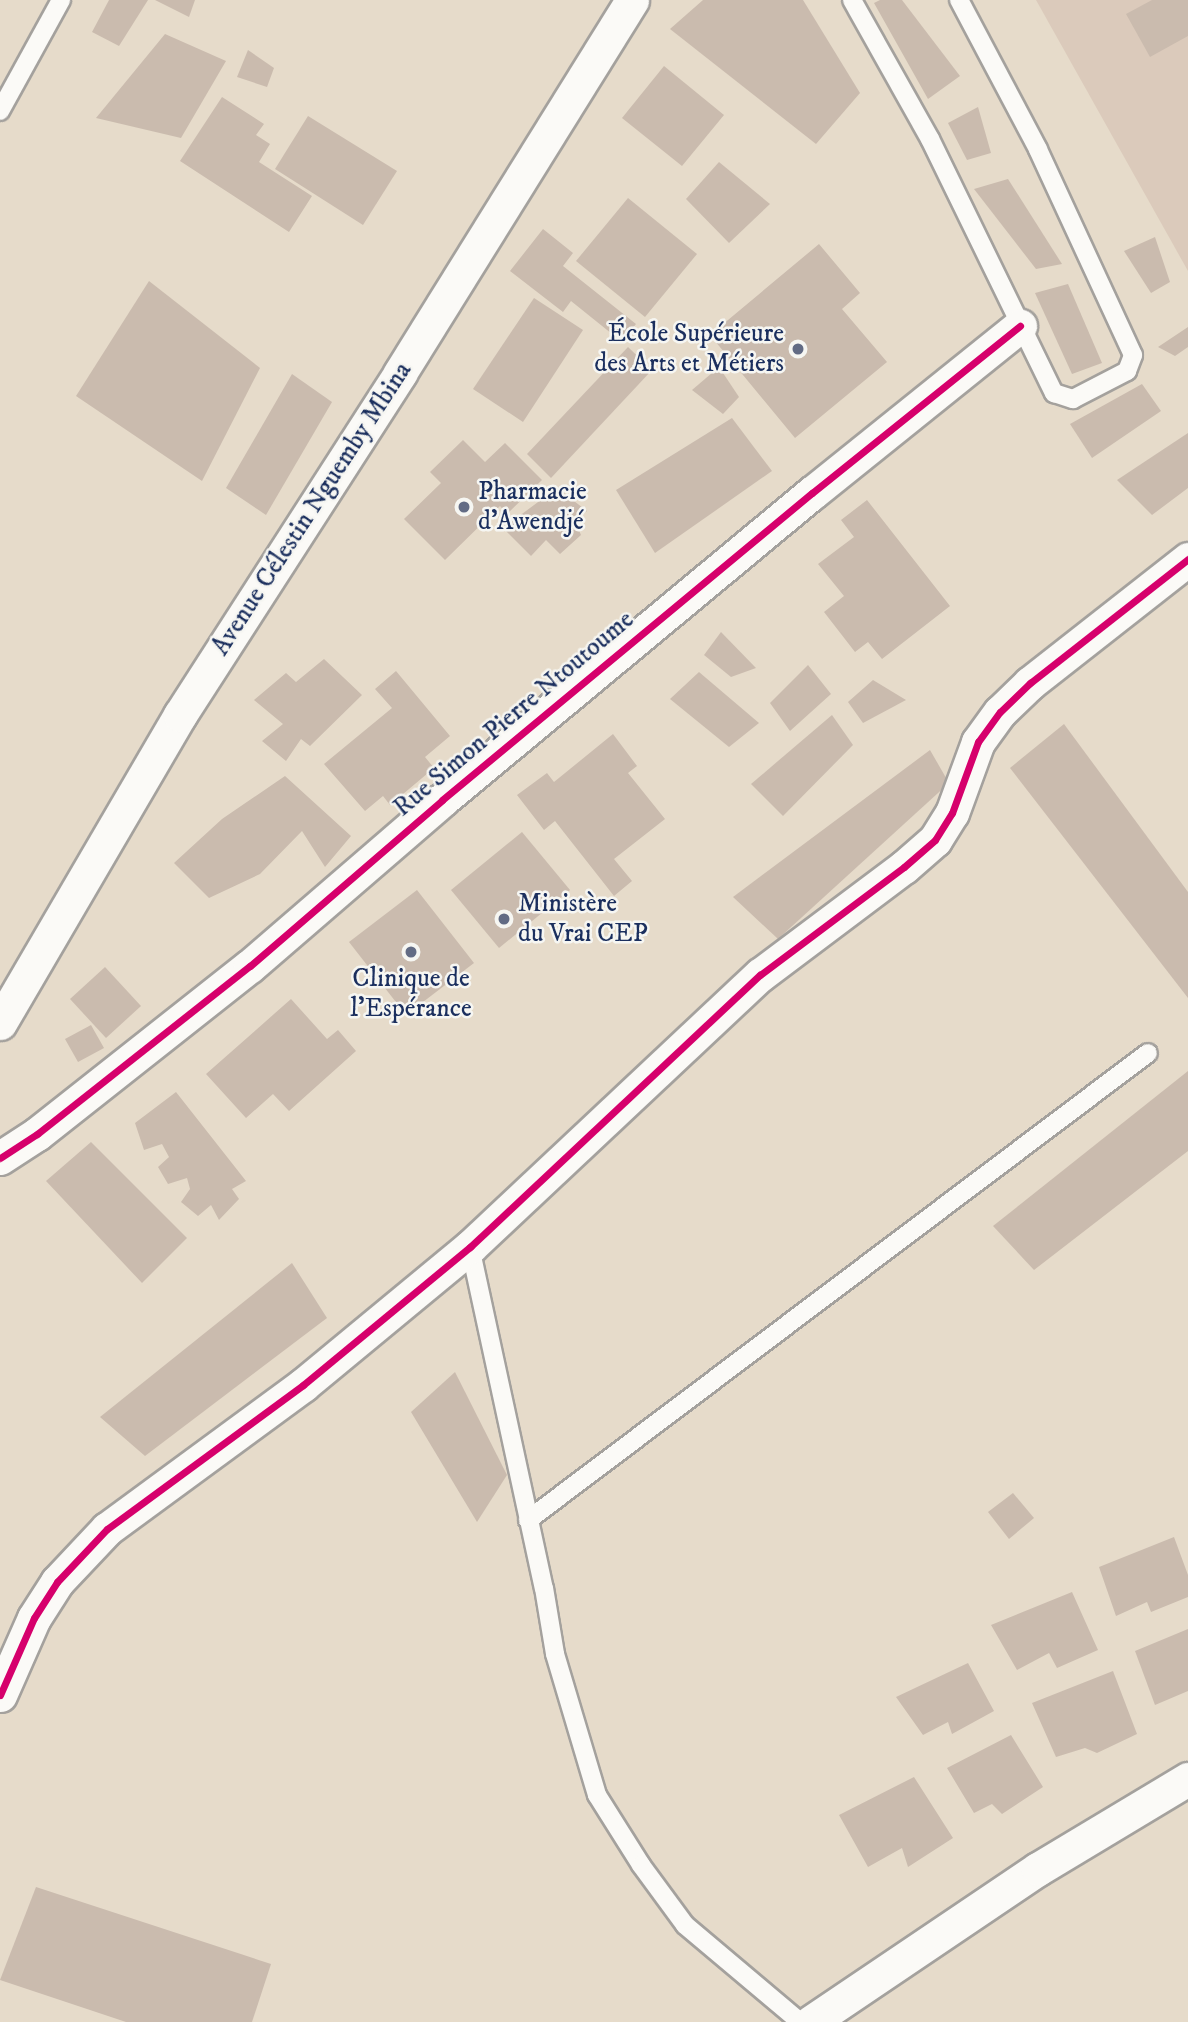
<!DOCTYPE html>
<html>
<head>
<meta charset="utf-8">
<style>
	body { margin:0 }
	#map { position:relative; width:1188px; height:2022px; overflow:hidden; background:#e6dbca; font-family:"IM FELL DW Pica",serif }
	div>[style] { position:absolute }
	[style*='--x'] { left:calc(var(--x)*1px); top:calc(var(--y)*1px); width:calc(var(--w)*1px); rotate:calc(var(--a)*1deg) }
	.built>* { inset:0; background:#dbcabb }
	.building>* { inset:0; background:#cabbae }
	.roads { filter:drop-shadow(2px 0 #a4a19d) drop-shadow(-2px 0 #a4a19d) drop-shadow(0 2px #a4a19d) drop-shadow(0 -2px #a4a19d) }
	.service>* { height:18px; margin:-9px; padding:0 9px; transform-origin:9px; border-radius:9px; background:#fbfaf7 }
	.minor>* { height:33px; margin:-16.5px; padding:0 16.5px; transform-origin:16.5px; border-radius:16.5px; background:#fbfaf7 }
	.cycleway>* { height:7px; margin:-3.5px; padding:0 3.5px; transform-origin:3.5px; border-radius:3.5px; background:#d6006c }
	.dots>* { width:19px; height:19px; translate:-50% -50%; box-sizing:border-box; border:4px solid #f6f6f2; border-radius:50% }
	span { translate:-50% -50%; white-space:nowrap; text-align:center; line-height:1.15; -webkit-text-stroke:5px #f6f6f2; paint-order:stroke }
	.poi-label { font-size:26px; color:#1b2f5e }
	.right { translate:-100% -50%; text-align:right }
	.left { translate:0 -50%; text-align:left }
	.street-label { font-size:26px; color:#1b2f5e }
</style>
</head>
<body>
<div id="map">
	<div class="built">
		<i style="clip-path:polygon(1036px 0,1188px 0,1188px 271px)"></i>
	</div>
	<div class="building">
		<i style="clip-path:polygon(109px 0,148px 0,119px 46px,92px 32px)"></i>
		<i style="clip-path:polygon(155px 0,195px 0,189px 17px)"></i>
		<i style="clip-path:polygon(703px 0,803px 0,860px 93px,816px 144px,670px 29px)"></i>
		<i style="clip-path:polygon(880px 0,902px 0,960px 76px,928px 99px,874px 3px)"></i>
		<i style="clip-path:polygon(1152px 0,1188px 0,1188px 36px,1150px 57px,1126px 14px)"></i>
		<i style="clip-path:polygon(165px 34px,226px 61px,181px 138px,96px 118px)"></i>
		<i style="clip-path:polygon(248px 50px,274px 68px,267px 87px,237px 77px)"></i>
		<i style="clip-path:polygon(664px 66px,724px 115px,682px 166px,622px 118px)"></i>
		<i style="clip-path:polygon(222px 97px,264px 124px,256px 135px,270px 144px,259px 162px,312px 196px,289px 232px,180px 161px)"></i>
		<i style="clip-path:polygon(978px 107px,991px 153px,967px 160px,948px 123px)"></i>
		<i style="clip-path:polygon(308px 116px,397px 171px,363px 225px,275px 169px)"></i>
		<i style="clip-path:polygon(719px 162px,770px 204px,729px 243px,686px 199px)"></i>
		<i style="clip-path:polygon(1008px 179px,1062px 264px,1036px 269px,974px 189px)"></i>
		<i style="clip-path:polygon(628px 198px,697px 254px,645px 317px,576px 261px)"></i>
		<i style="clip-path:polygon(543px 229px,573px 253px,563px 266px,636px 324px,622px 342px,571px 301px,563px 312px,510px 271px)"></i>
		<i style="clip-path:polygon(1155px 237px,1170px 282px,1151px 293px,1124px 251px)"></i>
		<i style="clip-path:polygon(819px 244px,860px 293px,842px 309px,887px 362px,795px 438px,710px 335px)"></i>
		<i style="clip-path:polygon(149px 281px,260px 368px,202px 481px,76px 396px)"></i>
		<i style="clip-path:polygon(1068px 284px,1102px 363px,1072px 374px,1035px 293px)"></i>
		<i style="clip-path:polygon(534px 298px,583px 330px,523px 422px,473px 389px)"></i>
		<i style="clip-path:polygon(1188px 327px,1188px 347px,1175px 356px,1158px 347px)"></i>
		<i style="clip-path:polygon(628px 347px,652px 370px,551px 478px,527px 454px)"></i>
		<i style="clip-path:polygon(719px 367px,739px 397px,723px 414px,692px 390px)"></i>
		<i style="clip-path:polygon(292px 374px,332px 402px,266px 515px,226px 488px)"></i>
		<i style="clip-path:polygon(1142px 384px,1161px 411px,1092px 458px,1070px 424px)"></i>
		<i style="clip-path:polygon(732px 418px,772px 471px,655px 553px,616px 490px)"></i>
		<i style="clip-path:polygon(1188px 433px,1188px 488px,1152px 515px,1117px 480px)"></i>
		<i style="clip-path:polygon(463px 440px,485px 462px,505px 443px,542px 480px,507px 514px,500px 506px,445px 560px,404px 519px,441px 483px,430px 472px)"></i>
		<i style="clip-path:polygon(557px 488px,587px 511px,575px 521px,581px 535px,560px 554px,546px 540px,531px 556px,503px 528px)"></i>
		<i style="clip-path:polygon(867px 500px,950px 606px,882px 659px,868px 642px,855px 652px,824px 612px,844px 596px,818px 564px,854px 537px,841px 520px)"></i>
		<i style="clip-path:polygon(721px 632px,756px 668px,731px 677px,704px 655px)"></i>
		<i style="clip-path:polygon(324px 659px,362px 695px,310px 746px,301px 739px,286px 761px,262px 741px,283px 724px,254px 700px,286px 673px,296px 682px)"></i>
		<i style="clip-path:polygon(808px 665px,831px 694px,790px 731px,770px 703px)"></i>
		<i style="clip-path:polygon(396px 671px,450px 736px,425px 757px,434px 768px,390px 805px,383px 796px,365px 811px,324px 764px,392px 708px,375px 689px)"></i>
		<i style="clip-path:polygon(699px 672px,759px 723px,729px 747px,670px 699px)"></i>
		<i style="clip-path:polygon(873px 680px,906px 700px,863px 723px,848px 702px)"></i>
		<i style="clip-path:polygon(832px 715px,853px 745px,783px 816px,751px 784px)"></i>
		<i style="clip-path:polygon(1064px 724px,1188px 892px,1188px 998px,1010px 768px)"></i>
		<i style="clip-path:polygon(613px 734px,637px 766px,628px 773px,665px 819px,614px 859px,632px 881px,614px 896px,555px 821px,544px 830px,517px 795px,547px 773px,554px 782px)"></i>
		<i style="clip-path:polygon(930px 750px,949px 783px,778px 939px,733px 897px)"></i>
		<i style="clip-path:polygon(285px 776px,351px 836px,325px 867px,302px 831px,260px 874px,209px 898px,174px 863px,222px 819px)"></i>
		<i style="clip-path:polygon(522px 832px,570px 890px,499px 948px,451px 890px)"></i>
		<i style="clip-path:polygon(417px 890px,474px 963px,406px 1015px,349px 942px)"></i>
		<i style="clip-path:polygon(105px 967px,141px 1006px,106px 1038px,70px 999px)"></i>
		<i style="clip-path:polygon(291px 999px,327px 1039px,338px 1030px,356px 1051px,289px 1111px,273px 1094px,246px 1118px,206px 1074px)"></i>
		<i style="clip-path:polygon(91px 1025px,104px 1048px,78px 1062px,65px 1039px)"></i>
		<i style="clip-path:polygon(1188px 1071px,1188px 1151px,1034px 1270px,993px 1226px)"></i>
		<i style="clip-path:polygon(176px 1092px,246px 1181px,232px 1189px,239px 1199px,219px 1220px,211px 1205px,198px 1216px,181px 1202px,190px 1189px,187px 1178px,168px 1184px,158px 1167px,169px 1157px,162px 1144px,144px 1150px,135px 1123px)"></i>
		<i style="clip-path:polygon(91px 1142px,187px 1238px,142px 1283px,46px 1181px)"></i>
		<i style="clip-path:polygon(292px 1263px,327px 1318px,145px 1456px,100px 1417px)"></i>
		<i style="clip-path:polygon(455px 1372px,507px 1475px,477px 1522px,411px 1412px)"></i>
		<i style="clip-path:polygon(1013px 1493px,1034px 1518px,1009px 1539px,988px 1512px)"></i>
		<i style="clip-path:polygon(1174px 1537px,1188px 1575px,1188px 1597px,1151px 1612px,1147px 1602px,1116px 1616px,1099px 1567px)"></i>
		<i style="clip-path:polygon(1072px 1592px,1098px 1650px,1057px 1668px,1049px 1653px,1017px 1670px,991px 1625px)"></i>
		<i style="clip-path:polygon(1188px 1629px,1188px 1691px,1155px 1705px,1135px 1651px)"></i>
		<i style="clip-path:polygon(968px 1663px,994px 1711px,952px 1734px,948px 1722px,923px 1735px,896px 1697px)"></i>
		<i style="clip-path:polygon(1113px 1671px,1137px 1734px,1097px 1753px,1085px 1748px,1056px 1757px,1032px 1703px)"></i>
		<i style="clip-path:polygon(1011px 1735px,1043px 1787px,1002px 1814px,992px 1804px,974px 1813px,947px 1768px)"></i>
		<i style="clip-path:polygon(914px 1777px,953px 1838px,908px 1867px,902px 1848px,868px 1867px,839px 1815px)"></i>
		<i style="clip-path:polygon(36px 1887px,271px 1964px,252px 2022px,126px 2022px,0 1980px)"></i>
	</div>
	<div class="roads">
		<div class="service">
			<i style="--x:852;--y:0;--w:159;--a:60.7"></i>
			<i style="--x:930;--y:139;--w:283;--a:64"></i>
			<i style="--x:1054;--y:393;--w:20;--a:18"></i>
			<i style="--x:1073;--y:399;--w:61;--a:-27.4"></i>
			<i style="--x:1127;--y:371;--w:17;--a:-69"></i>
			<i style="--x:1133;--y:355;--w:227;--a:-114.8"></i>
			<i style="--x:1038;--y:149;--w:169;--a:-117.9"></i>
			<i style="--x:0;--y:111;--w:127;--a:-61.2"></i>
			<i style="--x:470;--y:1247;--w:349;--a:77.8"></i>
			<i style="--x:544;--y:1588;--w:67;--a:80.5"></i>
			<i style="--x:555;--y:1654;--w:147;--a:73.4"></i>
			<i style="--x:597;--y:1795;--w:83;--a:57.8"></i>
			<i style="--x:641;--y:1865;--w:74;--a:53.7"></i>
			<i style="--x:685;--y:1925;--w:150;--a:40.1"></i>
			<i style="--x:528;--y:1520;--w:776;--a:-36.99"></i>
		</div>
		<div class="minor">
			<i style="--x:0;--y:1023;--w:357;--a:-59.7"></i>
			<i style="--x:180;--y:715;--w:407;--a:-57.2"></i>
			<i style="--x:400;--y:373;--w:439;--a:-58.1"></i>
			<i style="--x:0;--y:1158;--w:44;--a:-33"></i>
			<i style="--x:37;--y:1134;--w:271;--a:-38.3"></i>
			<i style="--x:250;--y:966;--w:254;--a:-40.8"></i>
			<i style="--x:442;--y:800;--w:481;--a:-39.7"></i>
			<i style="--x:812;--y:493;--w:267;--a:-38.8"></i>
			<i style="--x:0;--y:1695;--w:84;--a:-66.2"></i>
			<i style="--x:34;--y:1618;--w:43;--a:-57.4"></i>
			<i style="--x:57;--y:1582;--w:73;--a:-46.7"></i>
			<i style="--x:107;--y:1529;--w:243;--a:-36.3"></i>
			<i style="--x:303;--y:1385;--w:217;--a:-39.6"></i>
			<i style="--x:470;--y:1247;--w:398;--a:-43.2"></i>
			<i style="--x:760;--y:975;--w:180;--a:-36.9"></i>
			<i style="--x:904;--y:867;--w:41;--a:-41.1"></i>
			<i style="--x:935;--y:840;--w:32;--a:-58"></i>
			<i style="--x:952;--y:813;--w:76;--a:-69.9"></i>
			<i style="--x:978;--y:742;--w:37;--a:-54"></i>
			<i style="--x:1000;--y:712;--w:42;--a:-44"></i>
			<i style="--x:1030;--y:683;--w:201;--a:-38.1"></i>
			<i style="--x:811;--y:2022;--w:274;--a:-34"></i>
			<i style="--x:1038;--y:1869;--w:175;--a:-31"></i>
		</div>
	</div>
	<div class="cycleway">
		<i style="--x:0;--y:1158;--w:44;--a:-33"></i>
		<i style="--x:37;--y:1134;--w:271;--a:-38.3"></i>
		<i style="--x:250;--y:966;--w:254;--a:-40.8"></i>
		<i style="--x:442;--y:800;--w:481;--a:-39.7"></i>
		<i style="--x:812;--y:493;--w:267;--a:-38.8"></i>
		<i style="--x:0;--y:1695;--w:84;--a:-66.2"></i>
		<i style="--x:34;--y:1618;--w:43;--a:-57.4"></i>
		<i style="--x:57;--y:1582;--w:73;--a:-46.7"></i>
		<i style="--x:107;--y:1529;--w:243;--a:-36.3"></i>
		<i style="--x:303;--y:1385;--w:217;--a:-39.6"></i>
		<i style="--x:470;--y:1247;--w:398;--a:-43.2"></i>
		<i style="--x:760;--y:975;--w:180;--a:-36.9"></i>
		<i style="--x:904;--y:867;--w:41;--a:-41.1"></i>
		<i style="--x:935;--y:840;--w:32;--a:-58"></i>
		<i style="--x:952;--y:813;--w:76;--a:-69.9"></i>
		<i style="--x:978;--y:742;--w:37;--a:-54"></i>
		<i style="--x:1000;--y:712;--w:42;--a:-44"></i>
		<i style="--x:1030;--y:683;--w:201;--a:-38.1"></i>
	</div>
	<div class="dots">
		<i style="left:798px;top:349px;background:#626b84"></i>
		<i style="left:464px;top:507px;background:#626b84"></i>
		<i style="left:504px;top:919px;background:#626b84"></i>
		<i style="left:411px;top:952px;background:#626b84"></i>
	</div>
	<div class="poi-label">
		<span class="right" style="left:784px;top:349px">École Supérieure<br>des Arts et Métiers</span>
		<span class="left" style="left:478px;top:507px">Pharmacie<br>d'Awendjé</span>
		<span class="left" style="left:518px;top:919px">Ministère<br>du Vrai CEP</span>
		<span style="left:411px;top:994px">Clinique de<br>l'Espérance</span>
	</div>
	<div class="street-label">
		<span style="left:312px;top:509px;rotate:-57deg">Avenue Célestin Nguemby Mbina</span>
		<span style="left:514px;top:714px;rotate:-40deg">Rue Simon Pierre Ntoutoume</span>
	</div>
</div>
</body>
</html>
